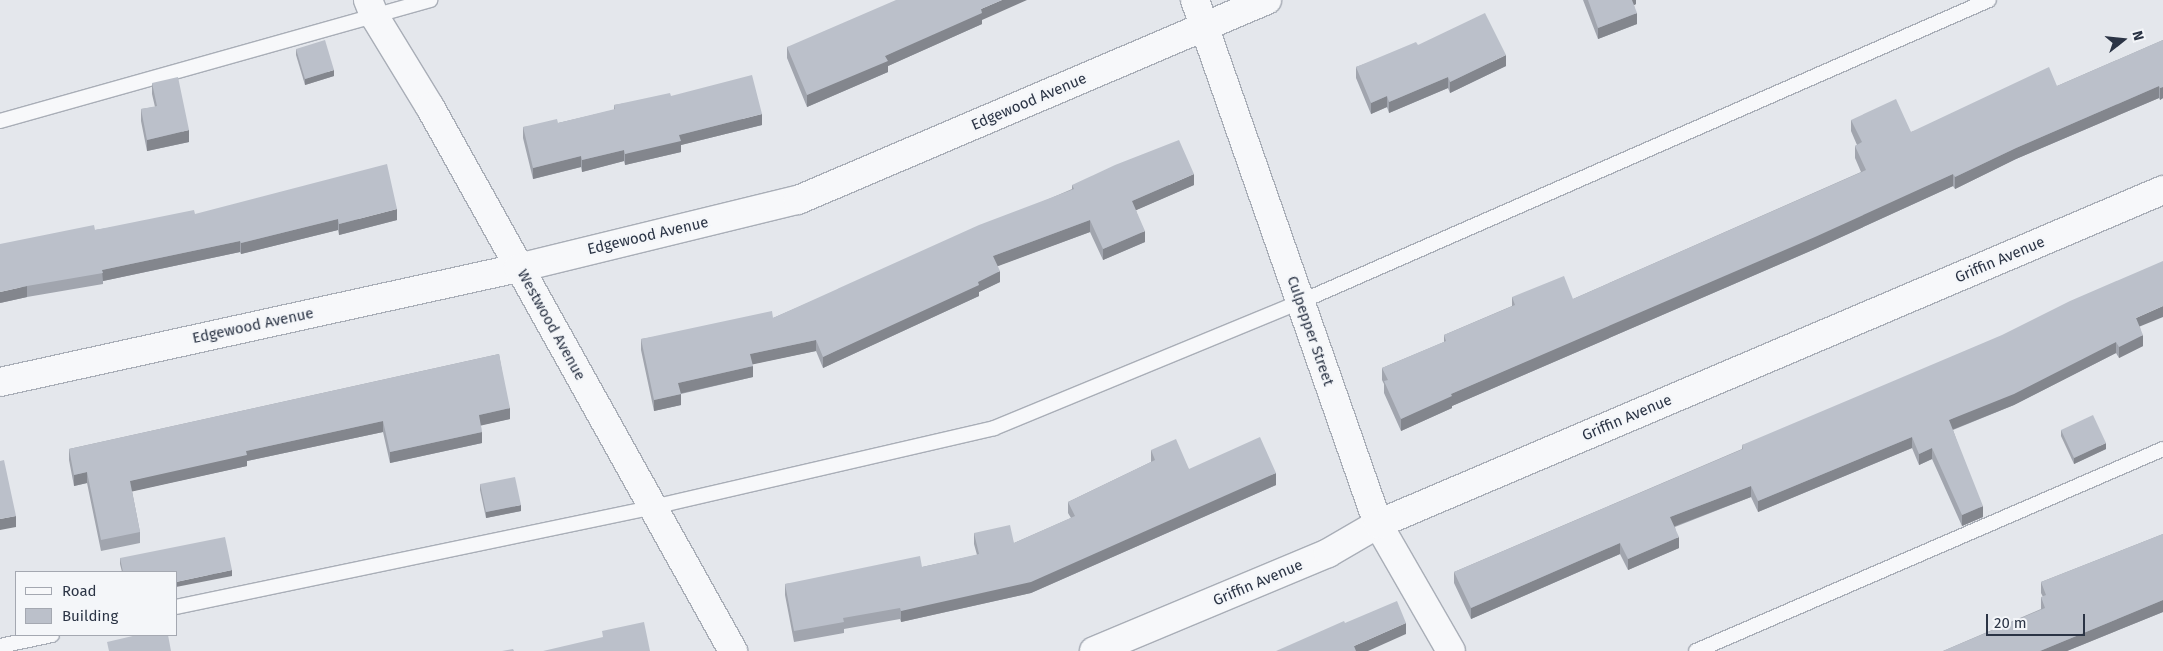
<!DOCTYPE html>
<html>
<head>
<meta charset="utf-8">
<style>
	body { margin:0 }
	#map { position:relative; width:2163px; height:651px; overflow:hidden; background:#e4e7ec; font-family:"Fira Sans",sans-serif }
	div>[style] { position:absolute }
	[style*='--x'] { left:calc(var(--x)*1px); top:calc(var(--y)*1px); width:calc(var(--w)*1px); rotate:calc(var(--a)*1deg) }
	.roads { filter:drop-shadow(1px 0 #a9aeb7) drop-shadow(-1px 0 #a9aeb7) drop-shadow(0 1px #a9aeb7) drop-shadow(0 -1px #a9aeb7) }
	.lane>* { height:14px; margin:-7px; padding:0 7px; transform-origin:7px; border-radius:7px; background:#f7f8fa }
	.street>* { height:28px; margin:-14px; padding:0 14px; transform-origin:14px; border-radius:14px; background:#f7f8fa }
	.wall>* { inset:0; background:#a1a5ae }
	.shaded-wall>* { inset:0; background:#83868d }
	.building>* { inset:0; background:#bbc0ca }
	span { translate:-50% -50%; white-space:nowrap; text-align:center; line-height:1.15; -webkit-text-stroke:4.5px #f4f6f9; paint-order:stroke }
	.street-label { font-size:15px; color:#2b3445 }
	.legend { position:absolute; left:15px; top:571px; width:162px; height:65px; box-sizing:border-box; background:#f4f6f9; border:1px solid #a4a8b1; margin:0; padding:6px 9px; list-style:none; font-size:15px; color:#2b3445 }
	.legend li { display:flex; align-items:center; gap:10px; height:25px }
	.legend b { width:25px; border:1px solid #a4a8b1 }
	.north { position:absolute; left:2098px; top:15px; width:50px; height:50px; -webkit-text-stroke:4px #f4f6f9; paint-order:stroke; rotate:74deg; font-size:14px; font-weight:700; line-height:20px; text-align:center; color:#2b3445 }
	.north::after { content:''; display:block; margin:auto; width:18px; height:22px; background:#2b3445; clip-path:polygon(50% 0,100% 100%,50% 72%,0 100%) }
	.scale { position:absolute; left:1986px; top:614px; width:99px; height:22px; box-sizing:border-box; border:2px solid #2b3445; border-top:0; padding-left:6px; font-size:15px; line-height:18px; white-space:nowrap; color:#2b3445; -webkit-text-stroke:4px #f4f6f9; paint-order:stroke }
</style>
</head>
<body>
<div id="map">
	<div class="roads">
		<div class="lane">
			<i style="--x:0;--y:121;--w:447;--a:-15.7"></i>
			<i style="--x:176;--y:607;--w:487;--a:-11.8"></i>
			<i style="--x:653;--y:507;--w:350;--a:-13"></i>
			<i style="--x:994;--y:428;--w:331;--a:-22.4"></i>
			<i style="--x:1300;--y:302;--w:752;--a:-23.67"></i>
			<i style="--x:0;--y:646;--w:53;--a:-11.9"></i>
			<i style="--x:1696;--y:651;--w:509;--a:-23.39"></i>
		</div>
		<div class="street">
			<i style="--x:368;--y:0;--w:18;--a:68"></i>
			<i style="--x:375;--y:17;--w:105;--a:58.6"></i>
			<i style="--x:430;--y:107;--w:623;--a:60.88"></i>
			<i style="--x:1195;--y:0;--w:555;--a:70.75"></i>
			<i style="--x:1378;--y:524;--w:146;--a:60.1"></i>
			<i style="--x:0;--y:382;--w:530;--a:-12.41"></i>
			<i style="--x:518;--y:268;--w:288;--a:-13.7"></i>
			<i style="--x:798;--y:200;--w:510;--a:-23.1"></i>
			<i style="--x:1094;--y:651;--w:254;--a:-22.7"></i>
			<i style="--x:1328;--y:553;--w:58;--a:-30.1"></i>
			<i style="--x:1378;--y:524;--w:853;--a:-23.05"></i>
		</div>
	</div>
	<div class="wall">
		<i style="clip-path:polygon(1583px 0,1636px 0,1636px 4px,1634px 5px,1637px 24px,1598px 39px)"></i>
		<i style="clip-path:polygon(982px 20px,982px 24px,888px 66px,888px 72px,807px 107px,787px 58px,787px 47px)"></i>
		<i style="clip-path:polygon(2163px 40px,2163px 98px,2160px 100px,2159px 98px,2016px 159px,1955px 189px,1953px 186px,1815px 249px,1452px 406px,1452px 408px,1401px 431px,1384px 393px,1384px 384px,1382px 380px,1382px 368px,1444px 342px,1444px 335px,1512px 306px,1512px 297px,1573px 299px,1861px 172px,1855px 158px,1855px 146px,1857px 145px,1851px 131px,1851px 120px,1911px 132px,2057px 86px)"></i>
		<i style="clip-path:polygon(1418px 45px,1506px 66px,1450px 93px,1448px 88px,1389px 113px,1387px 107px,1371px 114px,1356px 78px,1356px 67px)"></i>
		<i style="clip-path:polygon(296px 49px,334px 76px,305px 85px,296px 55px)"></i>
		<i style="clip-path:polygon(152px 83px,189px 142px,147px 151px,141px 121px,141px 109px,155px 107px,152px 94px)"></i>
		<i style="clip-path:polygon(671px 96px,762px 125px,681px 145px,681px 152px,625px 165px,624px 161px,582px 172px,581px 167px,533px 179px,523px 138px,523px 127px,558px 123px,614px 110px,614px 105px)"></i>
		<i style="clip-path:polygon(1072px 185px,1194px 185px,1136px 210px,1145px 242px,1103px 260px,1090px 232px,997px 266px,1000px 282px,979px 292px,979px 296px,823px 368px,816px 351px,752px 364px,753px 377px,681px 394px,681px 405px,654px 411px,641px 350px,641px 339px,773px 318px,1072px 189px)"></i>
		<i style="clip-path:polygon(195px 214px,397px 220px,339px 235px,338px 230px,241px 254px,240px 252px,103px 281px,103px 284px,27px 297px,0 303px,95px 230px)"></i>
		<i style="clip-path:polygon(2140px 327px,2143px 346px,2119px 358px,2116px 353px,2014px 405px,1953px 430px,1983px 517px,1962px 526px,1932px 459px,1919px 465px,1912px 448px,1758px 512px,1751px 497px,1675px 527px,1679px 548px,1628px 570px,1620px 554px,1471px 619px,1454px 583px,1454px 572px,1742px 449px,1742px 445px)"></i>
		<i style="clip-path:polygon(499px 354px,510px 419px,481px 425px,482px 443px,390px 463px,383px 432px,247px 461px,247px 466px,132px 491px,140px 532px,140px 543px,101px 551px,87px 483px,74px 486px,69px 460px,69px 449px)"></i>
		<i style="clip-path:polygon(2061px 430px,2106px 449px,2074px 464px,2061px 436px)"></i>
		<i style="clip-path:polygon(1151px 450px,1189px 469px,1276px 485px,1031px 593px,901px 622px,900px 619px,844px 629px,844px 633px,794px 642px,785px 595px,785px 584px,922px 567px,977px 555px,974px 544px,974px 533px,1014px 543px,1071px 518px,1068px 513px,1068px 502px,1151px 462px)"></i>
		<i style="clip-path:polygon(480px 484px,521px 511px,486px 518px,480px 490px)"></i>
		<i style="clip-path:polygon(2163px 534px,2163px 612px,2067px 651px,1943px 651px,2041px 609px,2041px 597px,2043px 597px,2041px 593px,2041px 582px)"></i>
		<i style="clip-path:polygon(120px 558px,232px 576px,176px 572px,122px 572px,120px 564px)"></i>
	</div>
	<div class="shaded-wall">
		<i style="clip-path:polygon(1002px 0,1027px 0,982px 20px,982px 24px,888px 66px,888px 72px,807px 107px,807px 95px,885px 56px,981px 9px)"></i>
		<i style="clip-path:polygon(1630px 0,1636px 0,1636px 4px,1630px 7px)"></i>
		<i style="clip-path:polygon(1637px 13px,1637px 24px,1598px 39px,1598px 28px)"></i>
		<i style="clip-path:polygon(1506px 55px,1506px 66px,1450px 93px,1450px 82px)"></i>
		<i style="clip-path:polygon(334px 70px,334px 76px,305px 85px,305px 79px)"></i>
		<i style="clip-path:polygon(1448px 77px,1448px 88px,1389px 113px,1389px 102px)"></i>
		<i style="clip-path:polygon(2159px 86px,2159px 98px,2016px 159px,1955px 189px,1955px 177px,2016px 148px)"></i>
		<i style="clip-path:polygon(2163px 87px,2163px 98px,2160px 100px,2160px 88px)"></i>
		<i style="clip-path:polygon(1387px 96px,1387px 107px,1371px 114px,1371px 103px)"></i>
		<i style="clip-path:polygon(762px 114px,762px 125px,681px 145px,681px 152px,625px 165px,625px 154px,679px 135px)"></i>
		<i style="clip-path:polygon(189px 130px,189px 142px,147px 151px,147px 140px)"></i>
		<i style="clip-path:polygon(624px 150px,624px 161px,582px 172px,582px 160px)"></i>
		<i style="clip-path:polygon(581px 156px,581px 167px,533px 179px,533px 168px)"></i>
		<i style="clip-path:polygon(1194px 174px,1194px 185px,1132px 212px,1132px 201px)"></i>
		<i style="clip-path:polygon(1953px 174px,1953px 186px,1815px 249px,1452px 406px,1452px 408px,1401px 431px,1401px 419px,1451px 394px)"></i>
		<i style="clip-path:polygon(397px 209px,397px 220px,339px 235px,339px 224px)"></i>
		<i style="clip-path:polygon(338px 219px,338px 230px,241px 254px,241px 243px)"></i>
		<i style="clip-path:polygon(1090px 220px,1090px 232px,993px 268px,993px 256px)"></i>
		<i style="clip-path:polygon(1145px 231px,1145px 242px,1103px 260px,1103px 249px)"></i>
		<i style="clip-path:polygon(240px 241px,240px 252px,103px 281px,102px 270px)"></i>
		<i style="clip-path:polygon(1000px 271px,1000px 282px,979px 292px,979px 296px,823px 368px,823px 357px)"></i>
		<i style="clip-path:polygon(27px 286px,27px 297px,0 303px,0 292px)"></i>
		<i style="clip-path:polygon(2163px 306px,2163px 317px,2136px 328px,2136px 318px)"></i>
		<i style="clip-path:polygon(2143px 335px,2143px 346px,2119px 358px,2119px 347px)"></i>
		<i style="clip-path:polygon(816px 340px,816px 351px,750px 365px,750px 354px)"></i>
		<i style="clip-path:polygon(2116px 342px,2116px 353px,2014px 405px,1949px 431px,1949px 420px)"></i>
		<i style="clip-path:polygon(753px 366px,753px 377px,678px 394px,678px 383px)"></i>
		<i style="clip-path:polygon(681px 394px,681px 405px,654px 411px,654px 400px)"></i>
		<i style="clip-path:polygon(510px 408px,510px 419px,479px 426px,479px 415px)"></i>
		<i style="clip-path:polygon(383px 421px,383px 432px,247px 461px,247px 466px,130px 492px,130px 481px,246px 451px)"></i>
		<i style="clip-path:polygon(482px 432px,482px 443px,390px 463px,390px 452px)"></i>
		<i style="clip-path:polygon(1912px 437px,1912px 448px,1758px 512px,1758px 501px)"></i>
		<i style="clip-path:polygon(2106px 443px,2106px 449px,2074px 464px,2074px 458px)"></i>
		<i style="clip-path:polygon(1932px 448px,1932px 459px,1919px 465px,1919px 454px)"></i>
		<i style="clip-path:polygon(87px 472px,87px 483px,74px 486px,74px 475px)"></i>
		<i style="clip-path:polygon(1276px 473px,1276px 485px,1031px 593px,901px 622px,901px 611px)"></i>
		<i style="clip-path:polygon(1751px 486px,1751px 497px,1670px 528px,1670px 517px)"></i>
		<i style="clip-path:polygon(521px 505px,521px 511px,486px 518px,486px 512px)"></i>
		<i style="clip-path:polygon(1983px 506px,1983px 517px,1962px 526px,1962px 515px)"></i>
		<i style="clip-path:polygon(16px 516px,16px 527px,0 530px,0 519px)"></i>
		<i style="clip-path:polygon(1679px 537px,1679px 548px,1628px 570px,1628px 559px)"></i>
		<i style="clip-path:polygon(1620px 543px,1620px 554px,1471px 619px,1471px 608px)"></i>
		<i style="clip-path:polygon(232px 570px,232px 576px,176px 587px,176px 582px)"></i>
		<i style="clip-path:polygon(2163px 600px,2163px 612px,2067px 651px,2040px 651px)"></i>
		<i style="clip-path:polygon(1406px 623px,1406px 634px,1368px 651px,1354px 651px,1354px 646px)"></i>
	</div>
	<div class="building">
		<i style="clip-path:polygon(896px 0,1002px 0,981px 9px,982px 13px,885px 56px,888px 61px,807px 95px,787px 47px)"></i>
		<i style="clip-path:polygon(1588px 0,1632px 0,1637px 13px,1598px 28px)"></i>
		<i style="clip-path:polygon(1485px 13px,1506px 55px,1450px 82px,1448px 77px,1389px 102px,1387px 96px,1371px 103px,1356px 67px,1416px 42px,1418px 45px)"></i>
		<i style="clip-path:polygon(325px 40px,334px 70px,305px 79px,296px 49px)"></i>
		<i style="clip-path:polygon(2163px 40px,2163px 87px,2160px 88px,2159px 86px,2016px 148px,1955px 177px,1953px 174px,1815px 237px,1451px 394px,1452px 396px,1401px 419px,1384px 381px,1388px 380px,1382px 368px,1446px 341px,1444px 335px,1515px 305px,1512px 297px,1564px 276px,1573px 299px,1866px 170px,1855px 146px,1862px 142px,1851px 120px,1896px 99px,1911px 132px,2049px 67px,2057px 86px)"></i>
		<i style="clip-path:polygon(752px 75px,762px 114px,679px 135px,681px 141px,625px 154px,624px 150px,582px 160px,581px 156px,533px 168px,523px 127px,557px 119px,558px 123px,615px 109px,614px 105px,670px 93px,671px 96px)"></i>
		<i style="clip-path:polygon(178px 77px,189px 130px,147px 140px,141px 109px,157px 106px,152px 83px)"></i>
		<i style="clip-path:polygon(1179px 140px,1194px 174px,1132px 201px,1145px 231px,1103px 249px,1090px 220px,993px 256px,1000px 271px,978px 282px,979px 285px,823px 357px,816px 340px,750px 354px,753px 366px,678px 383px,681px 394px,654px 400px,641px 339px,772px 311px,773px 318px,979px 225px,1074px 189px,1072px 185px,1115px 165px)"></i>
		<i style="clip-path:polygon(387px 164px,397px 209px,339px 224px,338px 219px,241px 243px,240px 241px,102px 270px,103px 273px,27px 286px,0 292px,0 244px,94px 225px,95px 230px,194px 210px,195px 214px)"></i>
		<i style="clip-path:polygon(2163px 261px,2163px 306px,2136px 318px,2143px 335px,2119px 347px,2116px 342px,2014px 394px,1949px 420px,1983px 506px,1962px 515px,1932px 448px,1919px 454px,1912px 437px,1758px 501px,1751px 486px,1670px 517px,1679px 537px,1628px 559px,1620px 543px,1471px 608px,1454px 572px,1743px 449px,1742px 445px,2002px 335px,2070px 301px)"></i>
		<i style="clip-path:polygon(499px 354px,510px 408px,479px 415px,482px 432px,390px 452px,383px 421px,246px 451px,247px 455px,130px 481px,140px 532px,101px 540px,87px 472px,74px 475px,69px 449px)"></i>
		<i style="clip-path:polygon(2093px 415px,2106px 443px,2074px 458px,2061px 430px)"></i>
		<i style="clip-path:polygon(1260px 437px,1276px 473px,1031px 582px,901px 611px,900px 608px,843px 618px,844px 622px,794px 631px,785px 584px,920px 556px,922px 567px,979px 554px,974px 533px,1010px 525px,1014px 543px,1075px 516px,1068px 502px,1155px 460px,1151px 450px,1176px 439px,1189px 469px)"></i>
		<i style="clip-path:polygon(4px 460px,16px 516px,0 519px,0 461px)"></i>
		<i style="clip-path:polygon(515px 477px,521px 505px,486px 512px,480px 484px)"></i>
		<i style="clip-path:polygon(2163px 534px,2163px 600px,2040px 651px,1943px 651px,2045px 608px,2041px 597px,2046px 595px,2041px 582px)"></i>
		<i style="clip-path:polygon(225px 537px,232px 570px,176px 582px,176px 572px,123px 572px,120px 558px)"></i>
		<i style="clip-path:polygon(1397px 601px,1406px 623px,1354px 646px,1356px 651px,1276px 651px,1344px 621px,1345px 623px)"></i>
		<i style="clip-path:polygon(644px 622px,650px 651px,543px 651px,603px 637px,602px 631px)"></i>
		<i style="clip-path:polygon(137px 635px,168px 635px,171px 651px,109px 651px,107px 642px)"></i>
		<i style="clip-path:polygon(513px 649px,514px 651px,502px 651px)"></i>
	</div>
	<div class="street-label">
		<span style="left:1029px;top:102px;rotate:-23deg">Edgewood Avenue</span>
		<span style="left:648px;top:236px;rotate:-13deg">Edgewood Avenue</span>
		<span style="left:2000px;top:260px;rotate:-23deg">Griffin Avenue</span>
		<span style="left:551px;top:325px;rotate:61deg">Westwood Avenue</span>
		<span style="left:253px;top:326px;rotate:-12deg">Edgewood Avenue</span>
		<span style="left:1310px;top:331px;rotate:71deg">Culpepper Street</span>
		<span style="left:1627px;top:418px;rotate:-23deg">Griffin Avenue</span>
		<span style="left:1258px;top:583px;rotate:-23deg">Griffin Avenue</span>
	</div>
	<ul class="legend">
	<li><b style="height:6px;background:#f7f8fa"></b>Road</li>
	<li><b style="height:14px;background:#bbc0ca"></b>Building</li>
	</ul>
	<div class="north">N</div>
	<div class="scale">20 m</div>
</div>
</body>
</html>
